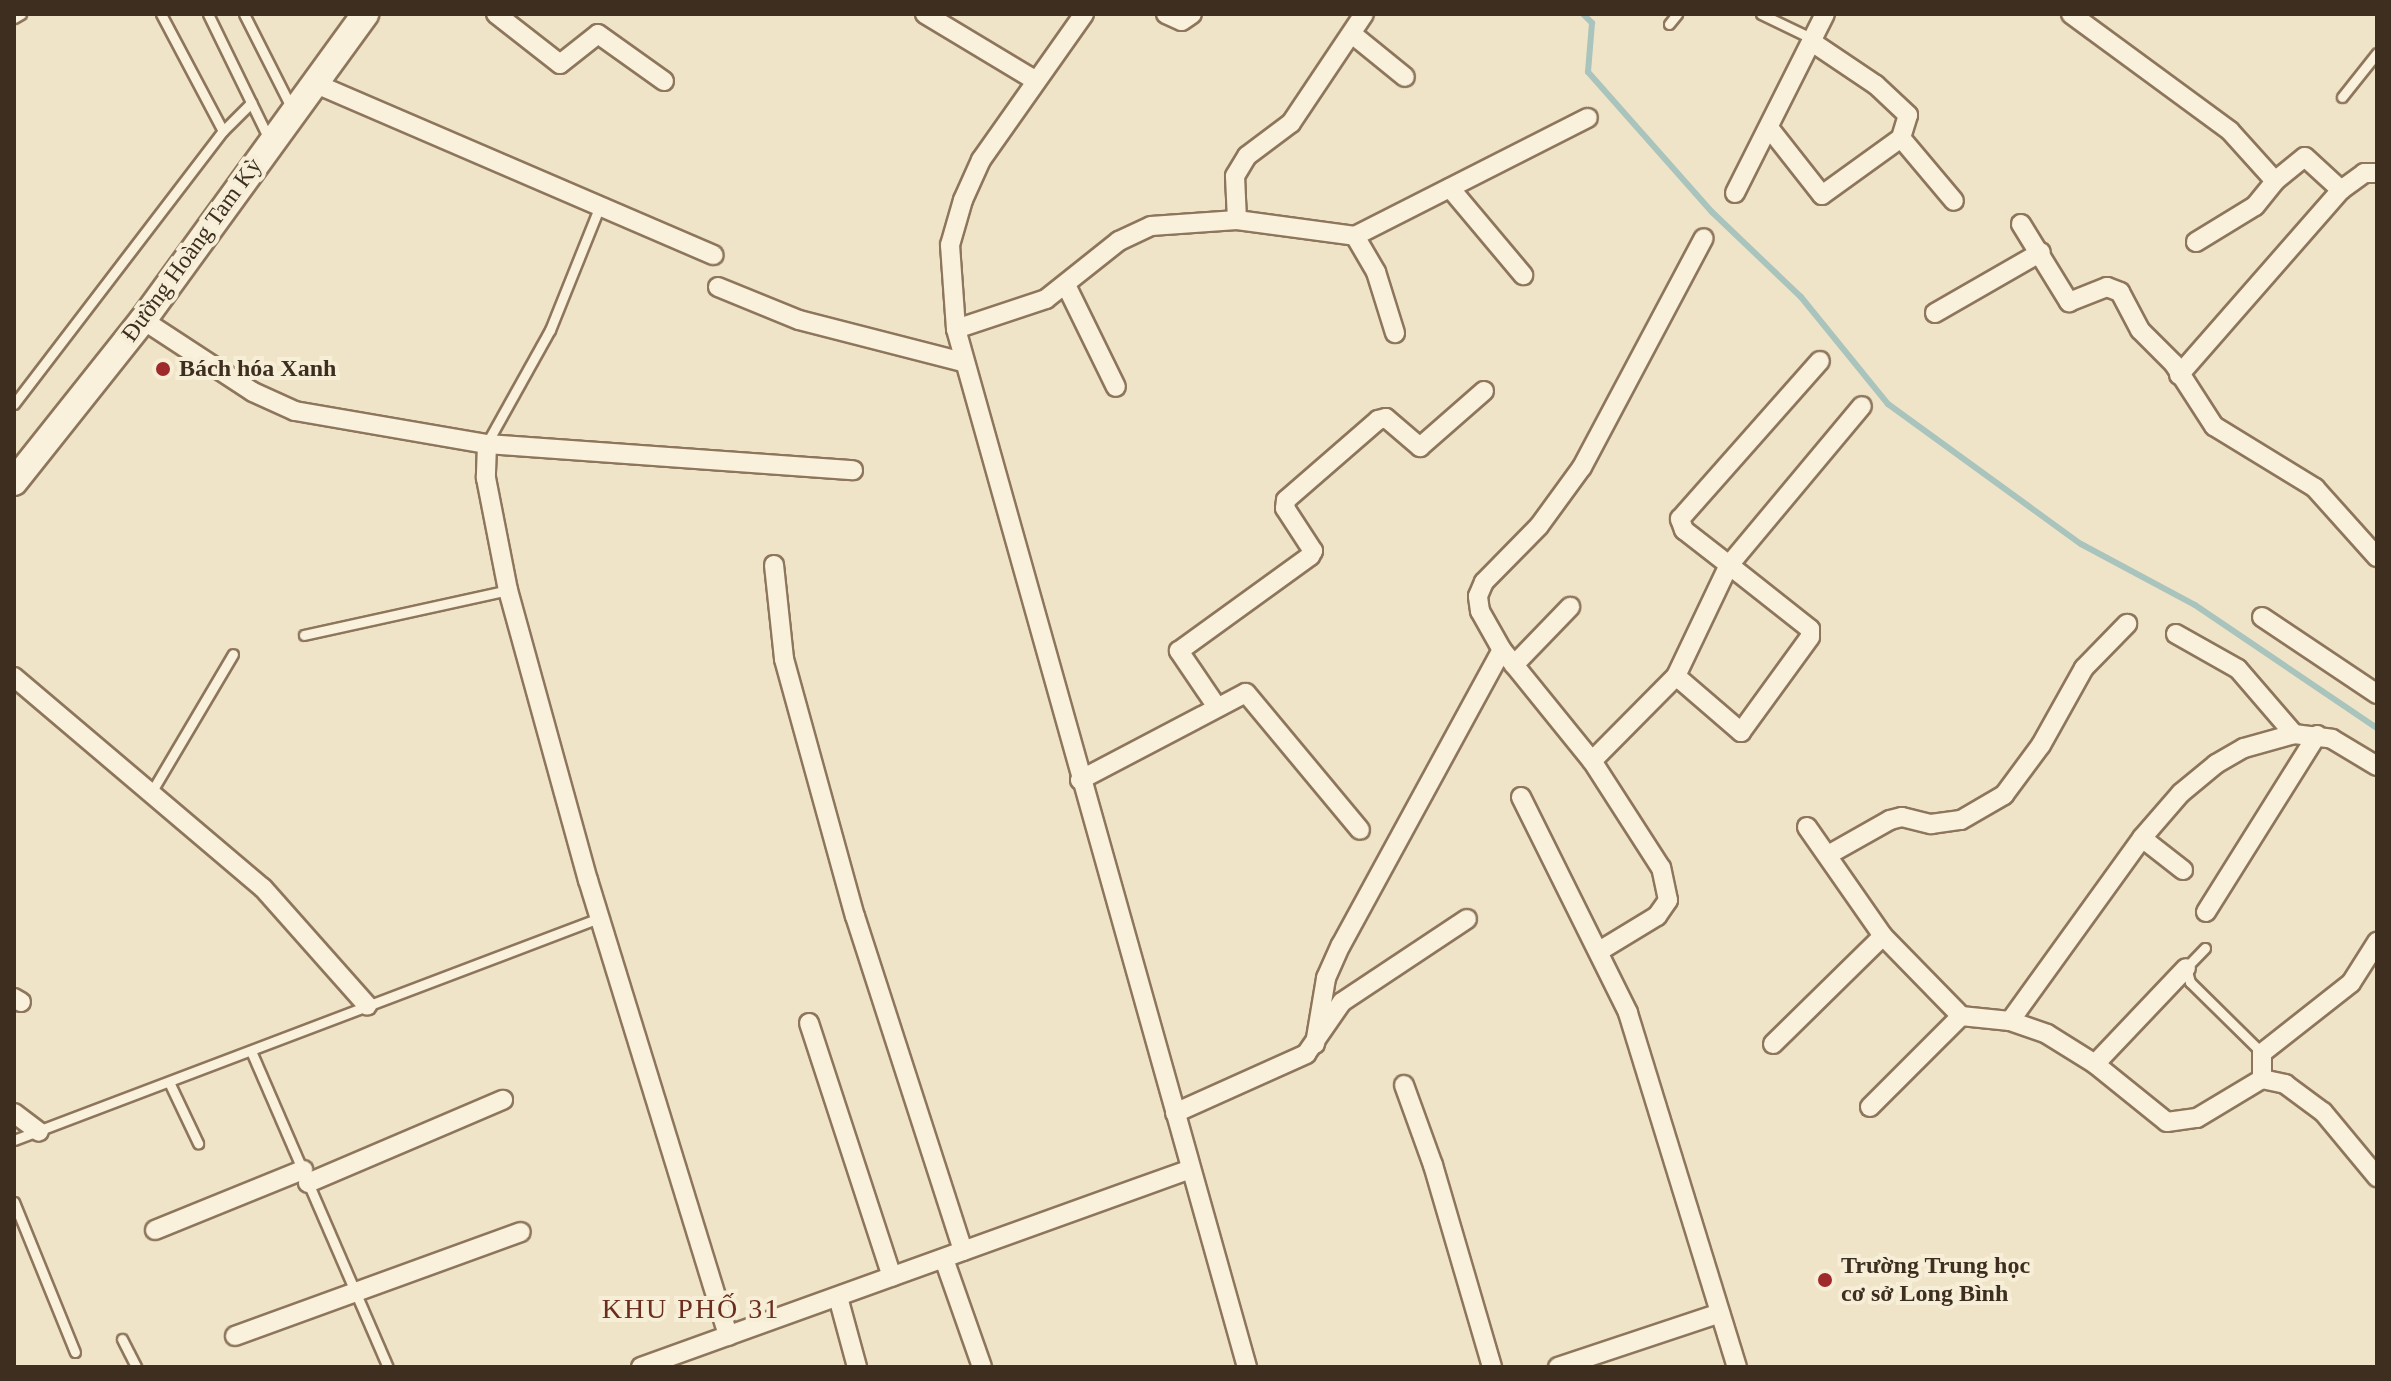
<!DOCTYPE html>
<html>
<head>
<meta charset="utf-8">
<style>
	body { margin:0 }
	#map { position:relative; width:2391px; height:1381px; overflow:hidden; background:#f0e4c8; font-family:"Times New Roman",serif }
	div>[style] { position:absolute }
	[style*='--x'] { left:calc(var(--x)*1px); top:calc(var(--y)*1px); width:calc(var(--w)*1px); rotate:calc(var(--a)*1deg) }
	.stream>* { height:6px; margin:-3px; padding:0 3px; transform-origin:3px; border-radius:3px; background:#a9c4bc }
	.roads { filter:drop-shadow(2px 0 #8d765c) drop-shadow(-2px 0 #8d765c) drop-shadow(0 2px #8d765c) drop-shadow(0 -2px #8d765c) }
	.lane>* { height:9px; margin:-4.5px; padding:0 4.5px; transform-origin:4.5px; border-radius:4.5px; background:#faf1dc }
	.street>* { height:18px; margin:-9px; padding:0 9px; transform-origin:9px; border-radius:9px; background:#faf1dc }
	.secondary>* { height:26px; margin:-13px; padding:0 13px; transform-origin:13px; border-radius:13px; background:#faf1dc }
	.dots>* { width:22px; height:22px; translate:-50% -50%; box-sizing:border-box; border:4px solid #f7eed8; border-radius:50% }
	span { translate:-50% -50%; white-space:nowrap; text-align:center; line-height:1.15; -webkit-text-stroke:8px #f7eed8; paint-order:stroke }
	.street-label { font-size:24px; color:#3d2e20 }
	.poi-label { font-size:24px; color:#3d2e20; font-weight:700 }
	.left { translate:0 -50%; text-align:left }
	.quarter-label { font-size:28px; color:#6b2e1e; letter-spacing:2px }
	.frame { position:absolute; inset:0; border:16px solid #3d2e20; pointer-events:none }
</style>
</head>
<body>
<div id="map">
	<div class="stream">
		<i style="--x:1583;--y:14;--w:13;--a:45"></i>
		<i style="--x:1592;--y:23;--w:49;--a:94.7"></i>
		<i style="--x:1588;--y:72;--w:187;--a:48.5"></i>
		<i style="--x:1712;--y:212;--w:123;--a:43.7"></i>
		<i style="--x:1801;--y:297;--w:138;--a:50.9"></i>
		<i style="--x:1888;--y:404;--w:238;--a:36"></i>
		<i style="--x:2081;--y:544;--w:129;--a:28.2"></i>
		<i style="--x:2195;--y:605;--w:220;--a:34.1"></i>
	</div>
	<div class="roads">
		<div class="lane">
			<i style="--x:161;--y:14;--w:132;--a:62.1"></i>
			<i style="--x:208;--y:14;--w:139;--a:64"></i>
			<i style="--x:244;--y:14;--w:104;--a:63.2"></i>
			<i style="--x:1761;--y:14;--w:58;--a:25.7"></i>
			<i style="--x:14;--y:18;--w:8;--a:-30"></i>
			<i style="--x:1669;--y:24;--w:13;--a:-51"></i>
			<i style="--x:2342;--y:97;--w:56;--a:-51.5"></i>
			<i style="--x:14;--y:404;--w:344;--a:-52.6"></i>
			<i style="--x:223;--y:131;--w:40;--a:-45"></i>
			<i style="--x:487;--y:443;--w:129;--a:-60.9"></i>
			<i style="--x:550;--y:330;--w:131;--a:-68.1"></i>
			<i style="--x:304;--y:635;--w:209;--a:-12.4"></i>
			<i style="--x:152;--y:791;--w:159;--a:-59.4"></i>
			<i style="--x:2205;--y:948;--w:28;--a:134"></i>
			<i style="--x:2186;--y:968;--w:15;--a:74"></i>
			<i style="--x:2190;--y:982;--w:101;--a:44.6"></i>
			<i style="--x:251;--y:1051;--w:344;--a:66.6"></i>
			<i style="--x:169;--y:1082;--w:68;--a:64.6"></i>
			<i style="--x:14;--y:1140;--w:626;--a:-20.78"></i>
			<i style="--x:14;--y:1202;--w:162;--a:67.9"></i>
			<i style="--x:122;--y:1339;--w:31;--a:63"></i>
		</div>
		<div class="street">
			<i style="--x:496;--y:14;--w:81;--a:38"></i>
			<i style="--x:560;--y:64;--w:48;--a:-38.3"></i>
			<i style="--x:598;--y:34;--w:81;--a:35.5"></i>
			<i style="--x:925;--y:14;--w:128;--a:31"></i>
			<i style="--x:1084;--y:14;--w:179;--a:125.2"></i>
			<i style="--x:981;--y:160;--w:44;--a:114.2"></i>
			<i style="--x:963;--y:200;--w:47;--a:106.1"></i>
			<i style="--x:950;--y:245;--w:84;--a:85.9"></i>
			<i style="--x:956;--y:329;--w:1078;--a:74.34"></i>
			<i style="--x:1166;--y:14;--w:17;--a:24"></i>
			<i style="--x:1182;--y:21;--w:12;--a:-35"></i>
			<i style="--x:2071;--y:14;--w:197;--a:36.3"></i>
			<i style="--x:2230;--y:131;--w:67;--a:48"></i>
			<i style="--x:2275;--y:181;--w:38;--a:-39"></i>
			<i style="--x:2305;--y:157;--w:49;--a:42.5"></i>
			<i style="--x:2341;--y:190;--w:29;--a:-36"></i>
			<i style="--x:2364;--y:173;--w:13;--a:0"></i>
			<i style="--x:1352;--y:34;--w:68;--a:39.1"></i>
			<i style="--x:1812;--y:42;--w:77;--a:33.9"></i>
			<i style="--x:1876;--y:85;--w:44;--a:43.2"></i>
			<i style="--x:1908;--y:115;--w:24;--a:107"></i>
			<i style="--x:314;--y:83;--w:435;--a:23.3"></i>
			<i style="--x:1770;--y:129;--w:84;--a:51.8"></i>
			<i style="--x:1822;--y:195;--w:97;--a:-35.8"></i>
			<i style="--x:1901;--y:138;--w:82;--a:49.9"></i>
			<i style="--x:1450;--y:188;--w:114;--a:50"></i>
			<i style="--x:1735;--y:193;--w:200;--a:-63.3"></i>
			<i style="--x:1237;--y:220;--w:44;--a:-92.6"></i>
			<i style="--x:1235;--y:176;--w:23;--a:-59"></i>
			<i style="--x:1247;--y:156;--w:55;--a:-36.9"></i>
			<i style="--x:1291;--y:123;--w:131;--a:-56.2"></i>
			<i style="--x:2021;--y:224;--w:92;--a:58.4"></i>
			<i style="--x:2069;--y:302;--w:41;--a:-21.5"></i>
			<i style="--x:2107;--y:287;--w:14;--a:21"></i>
			<i style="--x:2120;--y:292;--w:43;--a:62.2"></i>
			<i style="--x:2140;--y:330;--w:48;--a:45"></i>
			<i style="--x:2174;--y:364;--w:74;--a:57.2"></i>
			<i style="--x:2214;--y:426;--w:119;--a:31.5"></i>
			<i style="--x:2315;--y:488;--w:93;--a:48.1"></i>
			<i style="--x:1355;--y:236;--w:42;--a:59.7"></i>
			<i style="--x:1376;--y:272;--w:64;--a:72.7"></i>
			<i style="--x:2196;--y:242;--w:69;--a:-31.4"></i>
			<i style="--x:2255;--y:206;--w:32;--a:-51"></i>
			<i style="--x:718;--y:287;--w:87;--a:22.2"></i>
			<i style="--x:799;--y:320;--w:168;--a:14.4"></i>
			<i style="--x:1067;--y:287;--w:111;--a:63.9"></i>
			<i style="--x:1935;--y:313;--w:122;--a:-29.9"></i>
			<i style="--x:143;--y:320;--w:131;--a:33.2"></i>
			<i style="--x:253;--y:392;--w:46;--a:24.3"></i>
			<i style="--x:295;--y:411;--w:195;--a:9.8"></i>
			<i style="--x:487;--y:444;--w:367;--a:4.1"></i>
			<i style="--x:956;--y:329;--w:95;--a:-18.4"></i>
			<i style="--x:1046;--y:299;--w:93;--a:-38.5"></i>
			<i style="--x:1119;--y:241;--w:35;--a:-25"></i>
			<i style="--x:1151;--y:226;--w:86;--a:-4"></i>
			<i style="--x:1237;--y:220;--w:119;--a:7.7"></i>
			<i style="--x:1355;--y:236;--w:261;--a:-26.9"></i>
			<i style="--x:2179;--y:375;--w:246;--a:-48.8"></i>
			<i style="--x:487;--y:444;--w:34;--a:92"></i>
			<i style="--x:486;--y:478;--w:114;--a:78.9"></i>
			<i style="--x:508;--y:590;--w:301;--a:74.6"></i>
			<i style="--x:588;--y:880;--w:477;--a:72.9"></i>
			<i style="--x:774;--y:565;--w:95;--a:83.9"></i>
			<i style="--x:784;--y:659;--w:267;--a:74.6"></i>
			<i style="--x:855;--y:916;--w:352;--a:72.1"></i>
			<i style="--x:2262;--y:617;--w:138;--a:33.8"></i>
			<i style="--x:2176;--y:634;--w:71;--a:29.4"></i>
			<i style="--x:2238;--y:669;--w:86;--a:49.3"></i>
			<i style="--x:1514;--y:665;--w:81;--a:-46"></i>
			<i style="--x:1676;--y:676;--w:86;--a:40.7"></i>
			<i style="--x:1741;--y:732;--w:117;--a:-54"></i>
			<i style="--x:1810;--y:637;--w:8;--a:-90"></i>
			<i style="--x:1810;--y:629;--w:103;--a:-141.7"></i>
			<i style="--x:1729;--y:565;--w:207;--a:-50.1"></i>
			<i style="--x:14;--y:677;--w:326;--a:40.3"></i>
			<i style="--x:263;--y:888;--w:157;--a:48.4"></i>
			<i style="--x:1217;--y:707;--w:68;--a:-124.2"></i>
			<i style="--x:1179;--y:651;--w:162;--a:-35.9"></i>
			<i style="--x:1310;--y:556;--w:6;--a:-59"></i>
			<i style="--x:1313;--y:551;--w:51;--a:-123.1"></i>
			<i style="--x:1285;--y:508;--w:8;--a:-83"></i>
			<i style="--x:1286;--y:500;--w:122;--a:-41"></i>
			<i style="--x:1378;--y:420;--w:8;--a:-14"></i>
			<i style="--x:1386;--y:418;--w:45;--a:40.5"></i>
			<i style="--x:1420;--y:447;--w:85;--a:-41.2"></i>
			<i style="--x:1592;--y:761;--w:120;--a:-45.3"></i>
			<i style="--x:1676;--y:676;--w:123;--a:-64.5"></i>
			<i style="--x:1729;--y:565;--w:57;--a:-142.1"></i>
			<i style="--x:1684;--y:530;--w:12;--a:-110"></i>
			<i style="--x:1680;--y:519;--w:211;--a:-48.5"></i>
			<i style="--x:1080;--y:780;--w:187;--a:-27.7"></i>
			<i style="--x:1246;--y:693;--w:178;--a:50.2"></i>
			<i style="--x:1521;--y:797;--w:241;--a:63.6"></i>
			<i style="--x:1628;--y:1013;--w:370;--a:72.9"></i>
			<i style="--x:1807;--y:827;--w:133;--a:55.1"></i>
			<i style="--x:1883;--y:936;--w:112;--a:45.7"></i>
			<i style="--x:1961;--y:1016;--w:49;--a:5.8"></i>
			<i style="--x:2010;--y:1021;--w:39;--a:19"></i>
			<i style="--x:2047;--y:1034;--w:57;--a:32"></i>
			<i style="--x:2095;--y:1064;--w:92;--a:38.9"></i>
			<i style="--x:2167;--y:1122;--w:30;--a:-8"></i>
			<i style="--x:2197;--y:1118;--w:76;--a:-31"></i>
			<i style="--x:2262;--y:1079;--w:24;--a:12"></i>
			<i style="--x:2285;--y:1084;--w:47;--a:36.4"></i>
			<i style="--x:2323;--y:1112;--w:85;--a:50.3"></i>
			<i style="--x:2142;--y:838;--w:52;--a:38"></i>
			<i style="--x:1828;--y:855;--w:71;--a:-29.4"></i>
			<i style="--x:1890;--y:820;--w:12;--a:-14"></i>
			<i style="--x:1902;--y:817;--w:30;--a:14"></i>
			<i style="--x:1931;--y:824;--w:30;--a:-8"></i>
			<i style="--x:1961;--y:820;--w:50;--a:-30.2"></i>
			<i style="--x:2004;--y:795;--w:62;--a:-53.5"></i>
			<i style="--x:2041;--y:745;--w:88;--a:-60.8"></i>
			<i style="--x:2084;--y:668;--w:62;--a:-45.7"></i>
			<i style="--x:2206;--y:912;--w:209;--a:-57.9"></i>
			<i style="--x:1601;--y:950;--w:66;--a:-31.3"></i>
			<i style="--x:1657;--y:916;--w:19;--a:-55"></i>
			<i style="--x:1668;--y:900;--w:33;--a:-102"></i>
			<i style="--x:1661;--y:868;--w:127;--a:-122.8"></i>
			<i style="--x:1592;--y:761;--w:143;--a:-129"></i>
			<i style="--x:1502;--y:650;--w:45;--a:-119.4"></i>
			<i style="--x:1480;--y:611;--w:15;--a:-98"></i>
			<i style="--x:1478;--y:596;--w:15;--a:-67"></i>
			<i style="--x:1484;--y:582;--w:78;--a:-45.5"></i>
			<i style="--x:1539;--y:526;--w:73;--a:-53.9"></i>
			<i style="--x:1582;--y:467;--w:259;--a:-62"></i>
			<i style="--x:14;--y:998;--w:8;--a:30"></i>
			<i style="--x:2010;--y:1021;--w:226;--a:-54.2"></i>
			<i style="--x:2142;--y:838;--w:60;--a:-49.1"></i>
			<i style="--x:2181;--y:793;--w:45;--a:-39.6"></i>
			<i style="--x:2216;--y:764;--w:32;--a:-30"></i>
			<i style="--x:2244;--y:748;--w:52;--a:-15.6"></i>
			<i style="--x:2294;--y:734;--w:38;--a:7"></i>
			<i style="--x:2332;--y:739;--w:52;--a:31"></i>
			<i style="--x:809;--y:1023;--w:267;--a:71.9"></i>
			<i style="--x:1315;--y:1044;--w:67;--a:-80.5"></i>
			<i style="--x:1326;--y:978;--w:36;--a:-66"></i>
			<i style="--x:1341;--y:945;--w:336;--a:-61.4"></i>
			<i style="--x:1773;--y:1044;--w:154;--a:-44.5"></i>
			<i style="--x:2095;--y:1064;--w:132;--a:-46.5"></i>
			<i style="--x:2262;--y:1079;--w:26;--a:-90"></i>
			<i style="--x:2262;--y:1053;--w:113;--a:-38.2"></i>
			<i style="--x:2351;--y:983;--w:49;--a:-57.6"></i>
			<i style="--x:1404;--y:1085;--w:85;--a:70.1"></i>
			<i style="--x:1433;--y:1165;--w:210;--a:73.7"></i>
			<i style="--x:1870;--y:1107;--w:129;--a:-45"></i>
			<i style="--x:14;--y:1113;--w:31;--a:37"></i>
			<i style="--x:1175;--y:1113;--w:144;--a:-24.2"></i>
			<i style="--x:1306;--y:1054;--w:63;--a:-55.3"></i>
			<i style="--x:1342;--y:1002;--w:150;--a:-33.6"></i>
			<i style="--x:308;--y:1183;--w:212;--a:-23.1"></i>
			<i style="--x:155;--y:1230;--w:160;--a:-22.1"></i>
			<i style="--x:944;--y:1259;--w:114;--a:70.6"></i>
			<i style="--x:838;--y:1297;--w:73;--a:74.8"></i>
			<i style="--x:235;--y:1336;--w:304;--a:-20"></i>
			<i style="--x:641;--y:1367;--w:581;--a:-19.81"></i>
			<i style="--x:1558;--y:1367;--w:168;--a:-18.4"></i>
		</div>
		<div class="secondary">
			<i style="--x:14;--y:482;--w:207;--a:-51.5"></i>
			<i style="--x:143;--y:320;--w:378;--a:-54"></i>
		</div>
	</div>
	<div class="dots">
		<i style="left:163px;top:369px;background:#9e2a2b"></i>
		<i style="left:1825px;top:1280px;background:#9e2a2b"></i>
	</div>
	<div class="street-label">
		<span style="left:192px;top:250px;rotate:-54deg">Đường Hoàng Tam Kỳ</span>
	</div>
	<div class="poi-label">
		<span class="left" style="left:179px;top:369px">Bách hóa Xanh</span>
		<span class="left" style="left:1841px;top:1280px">Trường Trung học<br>cơ sở Long Bình</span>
	</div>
	<div class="quarter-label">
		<span style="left:691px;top:1309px">KHU PHỐ 31</span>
	</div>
	<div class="frame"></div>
</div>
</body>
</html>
